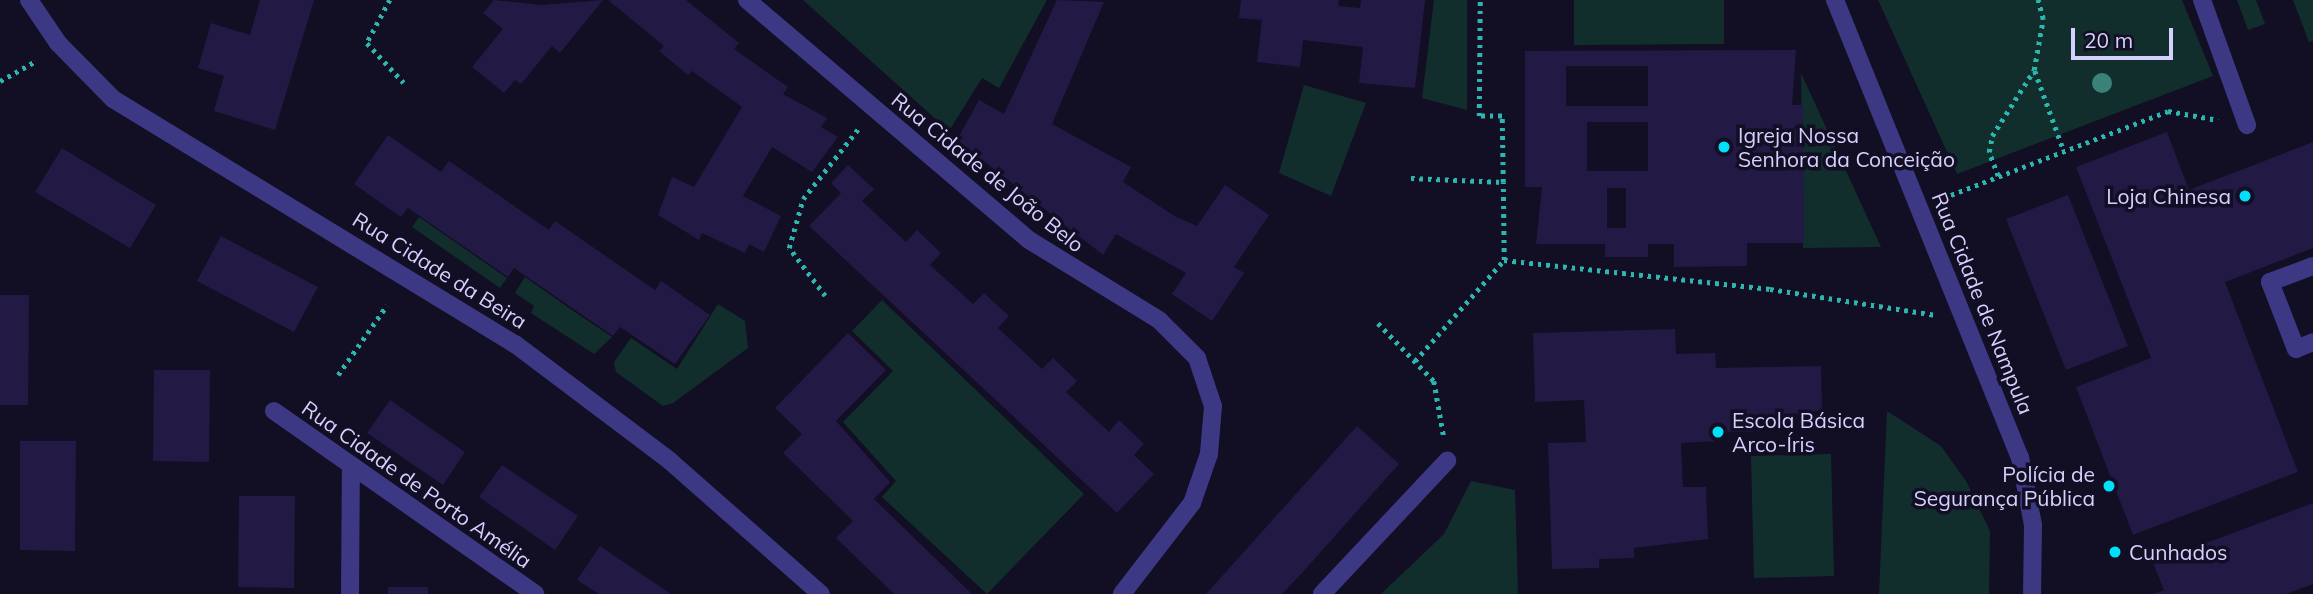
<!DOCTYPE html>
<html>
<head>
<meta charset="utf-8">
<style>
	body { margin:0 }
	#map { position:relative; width:2313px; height:594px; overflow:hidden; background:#120e23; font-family:Mulish,sans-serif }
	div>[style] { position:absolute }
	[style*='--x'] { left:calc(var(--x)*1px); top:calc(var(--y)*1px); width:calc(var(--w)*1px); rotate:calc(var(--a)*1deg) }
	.green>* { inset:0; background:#112e2d }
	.building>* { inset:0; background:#231945 }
	.path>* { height:4.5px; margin-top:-2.25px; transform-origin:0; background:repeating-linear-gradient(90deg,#2db6af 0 3.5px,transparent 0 8.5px) }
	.minor>* { height:18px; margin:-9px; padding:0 9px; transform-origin:9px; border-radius:9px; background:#3c3883 }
	.trees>* { width:20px; height:20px; margin:-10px; border-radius:50%; background:#3a8279 }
	.dots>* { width:19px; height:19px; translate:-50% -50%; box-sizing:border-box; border:4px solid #120e23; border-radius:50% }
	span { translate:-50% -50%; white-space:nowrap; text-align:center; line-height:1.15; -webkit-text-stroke:7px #120e23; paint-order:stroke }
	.poi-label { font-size:21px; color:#d6d0ff }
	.left { translate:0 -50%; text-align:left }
	.right { translate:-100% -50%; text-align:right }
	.street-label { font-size:21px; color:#d6d0ff }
	.scale { position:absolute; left:2071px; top:28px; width:102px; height:32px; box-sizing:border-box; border:4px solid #d6d0ff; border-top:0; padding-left:9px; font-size:21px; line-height:24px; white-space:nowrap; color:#d6d0ff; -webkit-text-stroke:5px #120e23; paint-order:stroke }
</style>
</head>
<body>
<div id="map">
	<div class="green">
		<i style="clip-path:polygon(803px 0,1047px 0,999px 88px,982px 78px,949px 131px)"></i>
		<i style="clip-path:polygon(1434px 0,1467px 0,1467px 110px,1422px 98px)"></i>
		<i style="clip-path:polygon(1574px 0,1724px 0,1724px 44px,1574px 45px)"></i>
		<i style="clip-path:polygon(1878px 0,2182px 0,2213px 76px,1957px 174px)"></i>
		<i style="clip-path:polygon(2237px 0,2256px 0,2265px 24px,2248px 30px)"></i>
		<i style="clip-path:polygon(2293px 0,2313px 0,2313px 41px,2309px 42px)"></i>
		<i style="clip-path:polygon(1801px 73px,1881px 247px,1803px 248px)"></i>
		<i style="clip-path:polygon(1304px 85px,1366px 103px,1331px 196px,1279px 173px)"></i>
		<i style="clip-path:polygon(419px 217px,507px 278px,500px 288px,412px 227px)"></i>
		<i style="clip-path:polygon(525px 277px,569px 308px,612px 337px,594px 354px,531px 313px,534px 306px,515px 293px)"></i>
		<i style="clip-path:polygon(882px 300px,1084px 494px,987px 594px,882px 497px,896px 481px,843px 422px,893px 371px,852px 331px)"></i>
		<i style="clip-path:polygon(718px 304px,745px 321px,748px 348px,673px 403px,663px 406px,616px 372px,614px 362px,631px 338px,677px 369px)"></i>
		<i style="clip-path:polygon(1887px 411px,1941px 446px,1966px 481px,1990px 531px,1989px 594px,1879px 594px)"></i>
		<i style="clip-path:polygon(1831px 454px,1834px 576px,1754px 578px,1751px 456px)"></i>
		<i style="clip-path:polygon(1471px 481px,1515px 490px,1518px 594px,1381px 594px,1444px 534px)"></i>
	</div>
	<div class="building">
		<i style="clip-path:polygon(260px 0,314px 0,275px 130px,214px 111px,224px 76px,198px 68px,211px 23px,250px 35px)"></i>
		<i style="clip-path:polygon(494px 0,541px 5px,603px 0,560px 53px,552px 46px,521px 84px,515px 80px,504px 93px,472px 67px,503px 29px,483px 13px)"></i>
		<i style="clip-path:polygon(608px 0,686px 0,739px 43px,734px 49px,788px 87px,783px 94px,827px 118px,821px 127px,838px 137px,812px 172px,772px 147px,743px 196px,781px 216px,764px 252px,749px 244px,745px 253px,702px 233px,699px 240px,658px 215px,672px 177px,694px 187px,742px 107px,692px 71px,688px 75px,659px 51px,664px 46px)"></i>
		<i style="clip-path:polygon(1057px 0,1104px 2px,1052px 124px,1131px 167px,1123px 182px,1176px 217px,1197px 226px,1225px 185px,1269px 215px,1234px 267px,1244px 273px,1212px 321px,1172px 294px,1186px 273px,1116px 234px,1103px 255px,957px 140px,979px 100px,1004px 114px)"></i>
		<i style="clip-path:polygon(1241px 0,1339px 0,1338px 6px,1360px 8px,1361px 0,1425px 0,1415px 88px,1359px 83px,1363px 47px,1303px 40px,1300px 67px,1257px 62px,1262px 20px,1239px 18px)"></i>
		<i style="clip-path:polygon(evenodd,1796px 50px,1792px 105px,1803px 105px,1804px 243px,1747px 243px,1747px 266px,1674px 267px,1674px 244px,1648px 244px,1648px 257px,1605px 257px,1605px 244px,1536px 244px,1542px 187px,1525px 187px,1525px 51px,1796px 50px,1566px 66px,1648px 66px,1648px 106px,1566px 106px,1566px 66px,1796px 50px,1587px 122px,1648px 122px,1648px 171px,1587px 171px,1587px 122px,1796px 50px,1607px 188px,1626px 188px,1626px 228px,1607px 228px,1607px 188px)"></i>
		<i style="clip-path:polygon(2167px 132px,2189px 190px,2313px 142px,2313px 248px,2225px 282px,2298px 472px,2133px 535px,2076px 387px,2151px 358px,2076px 167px)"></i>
		<i style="clip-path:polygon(388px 135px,441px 172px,449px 161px,549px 230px,555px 221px,655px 290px,661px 281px,710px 315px,675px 364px,620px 327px,613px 336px,514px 268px,508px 277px,408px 208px,401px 217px,354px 184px)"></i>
		<i style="clip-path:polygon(62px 148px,156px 205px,130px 248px,35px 192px)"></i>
		<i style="clip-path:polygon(848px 165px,874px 189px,862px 201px,906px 242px,917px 230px,941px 253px,930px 265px,973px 304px,984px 293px,1009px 316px,998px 328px,1042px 369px,1053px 358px,1077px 381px,1066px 392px,1109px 432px,1119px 420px,1144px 444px,1134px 455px,1154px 474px,1117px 513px,809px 226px,841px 193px,831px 183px)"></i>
		<i style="clip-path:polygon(2068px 195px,2128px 346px,2066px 370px,2006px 219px)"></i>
		<i style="clip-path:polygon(221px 236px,318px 287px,294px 332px,197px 281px)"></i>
		<i style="clip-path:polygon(0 295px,29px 295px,28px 405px,0 405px)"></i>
		<i style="clip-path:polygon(1675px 329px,1676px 354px,1715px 353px,1716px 368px,1821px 366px,1822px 410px,1753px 420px,1753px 432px,1719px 432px,1720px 441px,1681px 443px,1683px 487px,1706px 487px,1708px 539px,1634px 548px,1634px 558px,1599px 559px,1599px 568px,1552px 569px,1548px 443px,1586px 442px,1584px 400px,1535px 402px,1533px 333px)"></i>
		<i style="clip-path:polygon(848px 333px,886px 370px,836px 421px,890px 482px,874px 499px,972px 594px,894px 594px,836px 538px,853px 521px,783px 453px,802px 434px,775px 408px)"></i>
		<i style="clip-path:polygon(154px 370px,210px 370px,209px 462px,153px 461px)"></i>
		<i style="clip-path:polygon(390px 400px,465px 452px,443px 485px,367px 433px)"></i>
		<i style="clip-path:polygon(1357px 426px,1399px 464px,1303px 572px,1282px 594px,1206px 594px)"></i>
		<i style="clip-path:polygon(20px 441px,76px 441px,75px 551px,20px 550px)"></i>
		<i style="clip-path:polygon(502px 465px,578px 516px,555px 550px,479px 497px)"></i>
		<i style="clip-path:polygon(239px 496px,295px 496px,294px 588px,238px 587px)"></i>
		<i style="clip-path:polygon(2313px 503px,2313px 584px,2286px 594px,2153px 594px,2164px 590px,2153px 563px)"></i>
		<i style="clip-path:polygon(600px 546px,671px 594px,599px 594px,577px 580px)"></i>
		<i style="clip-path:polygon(388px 587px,428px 587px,428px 594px,388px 594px)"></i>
	</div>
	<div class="path">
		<i style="--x:390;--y:0;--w:49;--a:118.1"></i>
		<i style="--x:367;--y:43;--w:54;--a:47.2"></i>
		<i style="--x:2035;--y:71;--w:85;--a:70.1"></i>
		<i style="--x:0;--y:81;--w:39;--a:-29"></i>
		<i style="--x:1998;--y:176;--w:26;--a:-111"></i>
		<i style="--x:1989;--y:152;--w:16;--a:-79"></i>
		<i style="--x:1992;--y:136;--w:78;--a:-57.5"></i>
		<i style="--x:2034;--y:70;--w:52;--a:-80"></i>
		<i style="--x:2043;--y:19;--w:20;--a:-105"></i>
		<i style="--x:1411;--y:178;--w:92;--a:2.5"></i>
		<i style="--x:1503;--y:182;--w:66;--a:-90.9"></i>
		<i style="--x:1502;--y:116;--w:23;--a:180"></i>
		<i style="--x:1479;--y:116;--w:116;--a:-89.5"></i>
		<i style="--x:1943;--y:198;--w:241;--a:-21.1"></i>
		<i style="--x:2168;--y:111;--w:51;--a:10.2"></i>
		<i style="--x:1504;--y:260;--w:268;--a:6.2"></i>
		<i style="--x:1770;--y:289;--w:168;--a:8.9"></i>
		<i style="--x:825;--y:296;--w:60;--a:-126.9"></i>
		<i style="--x:789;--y:248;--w:51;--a:-74.1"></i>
		<i style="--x:803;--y:199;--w:89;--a:-51.8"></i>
		<i style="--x:1378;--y:323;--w:81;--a:46"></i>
		<i style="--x:1434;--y:381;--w:58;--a:80"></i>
		<i style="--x:1415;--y:361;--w:135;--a:-48.6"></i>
		<i style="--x:1504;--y:260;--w:78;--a:-90.7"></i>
		<i style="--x:338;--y:375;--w:85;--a:-55"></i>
	</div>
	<div class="minor">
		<i style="--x:29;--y:0;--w:52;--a:56"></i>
		<i style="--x:58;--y:43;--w:78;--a:45.5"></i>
		<i style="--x:113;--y:99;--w:471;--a:31.4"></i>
		<i style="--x:515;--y:344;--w:194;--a:37"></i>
		<i style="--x:670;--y:461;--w:201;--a:41.4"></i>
		<i style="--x:747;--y:0;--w:370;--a:40.4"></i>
		<i style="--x:1029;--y:240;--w:153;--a:31.6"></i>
		<i style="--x:1159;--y:320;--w:54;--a:45"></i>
		<i style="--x:1197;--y:358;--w:51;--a:71.6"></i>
		<i style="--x:1213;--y:406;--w:48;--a:94.8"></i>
		<i style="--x:1209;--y:454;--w:52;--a:109.1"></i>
		<i style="--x:1192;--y:503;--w:115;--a:127.6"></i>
		<i style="--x:1835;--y:0;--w:493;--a:68"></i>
		<i style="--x:2020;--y:457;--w:69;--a:79.2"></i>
		<i style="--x:2033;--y:525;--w:69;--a:90.8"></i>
		<i style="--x:2202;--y:0;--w:133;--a:70.2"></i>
		<i style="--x:2313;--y:266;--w:46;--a:159.6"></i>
		<i style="--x:2270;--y:282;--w:72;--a:68.8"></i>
		<i style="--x:2296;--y:349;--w:18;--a:-22"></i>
		<i style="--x:274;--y:411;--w:319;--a:35"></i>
		<i style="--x:350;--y:594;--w:129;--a:-89.6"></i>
		<i style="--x:1322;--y:594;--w:183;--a:-46.8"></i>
	</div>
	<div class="trees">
		<i style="left:2102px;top:83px"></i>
	</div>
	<div class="dots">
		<i style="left:1724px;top:147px;background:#00e0fb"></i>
		<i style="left:2245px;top:196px;background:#00e0fb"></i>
		<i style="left:1718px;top:432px;background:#00e0fb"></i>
		<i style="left:2109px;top:486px;background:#00e0fb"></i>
		<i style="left:2115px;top:552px;background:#00e0fb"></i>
	</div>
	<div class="poi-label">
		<span class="left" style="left:1738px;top:147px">Igreja Nossa<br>Senhora da Conceição</span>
		<span class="right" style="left:2231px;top:196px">Loja Chinesa</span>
		<span class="left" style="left:1732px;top:432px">Escola Básica<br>Arco-Íris</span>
		<span class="right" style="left:2095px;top:486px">Polícia de<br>Segurança Pública</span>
		<span class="left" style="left:2129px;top:552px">Cunhados</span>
	</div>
	<div class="street-label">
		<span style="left:988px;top:172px;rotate:39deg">Rua Cidade de João Belo</span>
		<span style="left:440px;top:270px;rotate:32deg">Rua Cidade da Beira</span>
		<span style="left:1983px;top:303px;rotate:68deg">Rua Cidade de Nampula</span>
		<span style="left:417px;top:484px;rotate:35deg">Rua Cidade de Porto Amélia</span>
	</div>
	<div class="scale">20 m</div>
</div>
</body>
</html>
